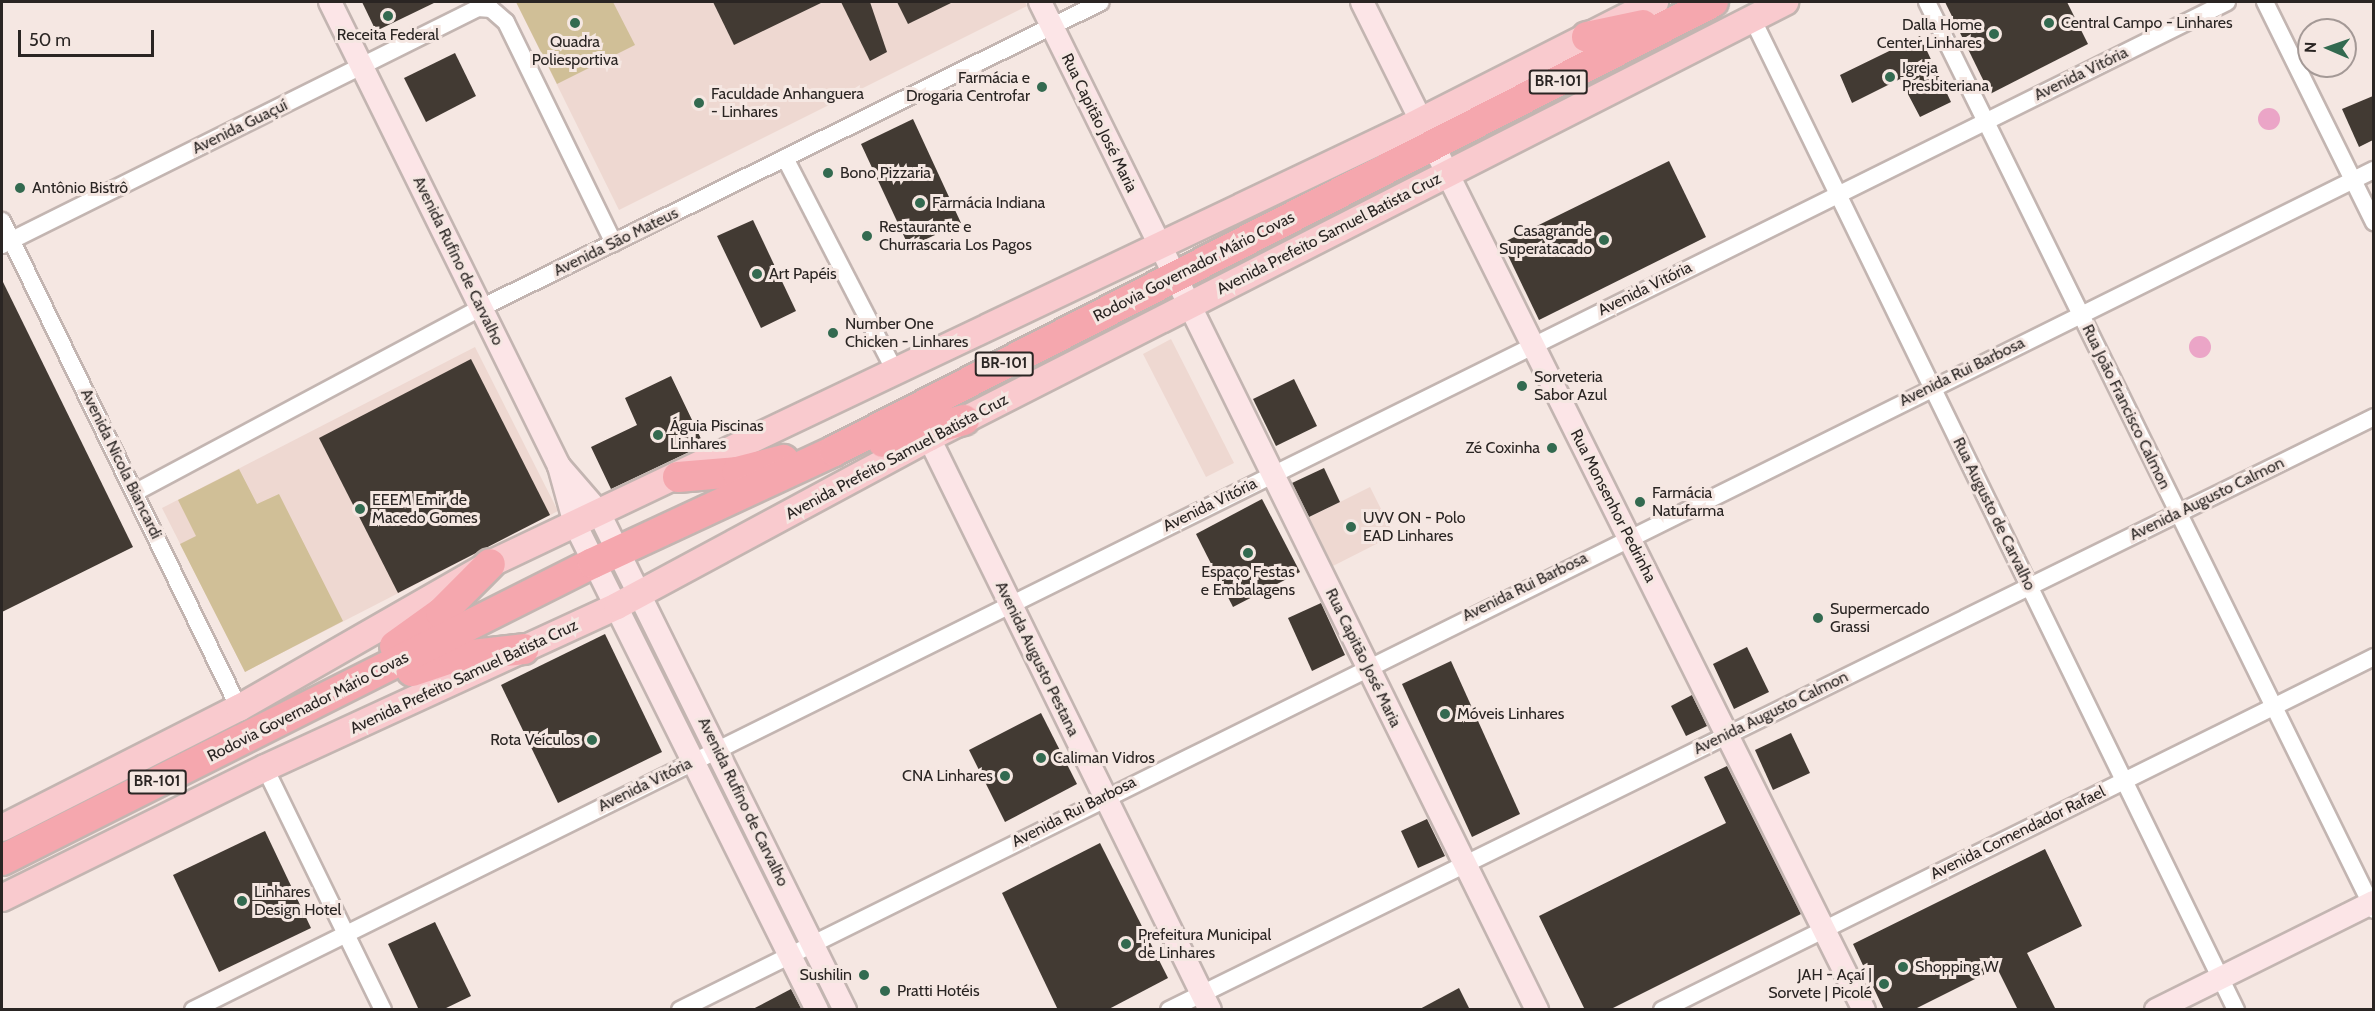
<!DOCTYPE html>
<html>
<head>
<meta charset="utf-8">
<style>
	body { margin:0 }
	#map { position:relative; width:2375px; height:1011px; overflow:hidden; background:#f5e7e2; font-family:Cabin,sans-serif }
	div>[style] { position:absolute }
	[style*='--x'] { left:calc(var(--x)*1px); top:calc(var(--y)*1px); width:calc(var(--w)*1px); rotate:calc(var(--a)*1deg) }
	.built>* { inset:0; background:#eed8d1 }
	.green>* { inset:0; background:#d0bf97 }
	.water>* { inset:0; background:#eba5c7 }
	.round { border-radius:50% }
	.building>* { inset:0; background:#423a33 }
	.roads { filter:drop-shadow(2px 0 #c3b5b1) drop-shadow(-2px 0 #c3b5b1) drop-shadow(0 2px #c3b5b1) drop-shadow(0 -2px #c3b5b1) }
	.street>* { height:16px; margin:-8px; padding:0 8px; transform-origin:8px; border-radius:8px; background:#fff }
	.secondary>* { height:22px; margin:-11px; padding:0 11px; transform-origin:11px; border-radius:11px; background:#fce5e7 }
	.primary>* { height:26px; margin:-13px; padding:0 13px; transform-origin:13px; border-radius:13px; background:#f9cace }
	.highway>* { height:30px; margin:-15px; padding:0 15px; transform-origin:15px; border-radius:15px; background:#f5a7ae }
	.dots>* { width:16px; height:16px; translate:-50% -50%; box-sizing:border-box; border:3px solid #f5e7e2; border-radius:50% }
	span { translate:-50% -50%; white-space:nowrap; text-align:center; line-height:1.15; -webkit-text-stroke:6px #f5e7e2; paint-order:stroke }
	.shield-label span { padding:2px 4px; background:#f5e7e2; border:2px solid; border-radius:4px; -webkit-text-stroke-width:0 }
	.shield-label { font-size:15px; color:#2a2523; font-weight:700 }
	.poi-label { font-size:16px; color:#2a2523 }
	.left { translate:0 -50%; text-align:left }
	.right { translate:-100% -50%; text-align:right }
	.street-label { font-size:16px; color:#2a2523 }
	.frame { position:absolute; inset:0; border:3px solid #2a2523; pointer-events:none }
	.north { position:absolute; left:2297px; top:18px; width:60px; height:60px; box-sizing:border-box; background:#f5e7e2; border:2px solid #a49996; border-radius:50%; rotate:272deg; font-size:16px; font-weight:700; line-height:24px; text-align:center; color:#2a2523 }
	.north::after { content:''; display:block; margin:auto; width:21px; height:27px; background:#336a50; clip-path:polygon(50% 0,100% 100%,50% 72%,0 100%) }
	.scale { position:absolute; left:18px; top:30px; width:136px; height:27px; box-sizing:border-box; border:3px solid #2a2523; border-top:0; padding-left:8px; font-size:18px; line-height:21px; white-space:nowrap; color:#2a2523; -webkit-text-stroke:4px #f5e7e2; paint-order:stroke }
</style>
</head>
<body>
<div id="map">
	<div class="built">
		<i style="clip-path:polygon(516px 2px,1025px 2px,1027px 6px,619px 210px)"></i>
		<i style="clip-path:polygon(1171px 339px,1234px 463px,1206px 477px,1143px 354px)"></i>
		<i style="clip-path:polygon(475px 347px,558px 511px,245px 672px,162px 508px)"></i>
		<i style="clip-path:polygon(1370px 487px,1394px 535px,1331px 567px,1308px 518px)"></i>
	</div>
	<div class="green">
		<i style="clip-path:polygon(516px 2px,613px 2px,635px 45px,557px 84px)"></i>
		<i style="clip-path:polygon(239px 469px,257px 504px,279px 494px,343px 621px,245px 672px,180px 544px,196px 536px,178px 500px)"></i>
	</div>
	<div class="water">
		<i class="round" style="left:2258px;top:108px;width:22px;height:22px"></i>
		<i class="round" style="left:2189px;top:336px;width:22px;height:22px"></i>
	</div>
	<div class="building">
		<i style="clip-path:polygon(362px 2px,436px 2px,376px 31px)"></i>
		<i style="clip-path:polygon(713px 2px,823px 2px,734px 45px)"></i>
		<i style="clip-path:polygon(841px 2px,870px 2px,887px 52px,870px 61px)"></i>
		<i style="clip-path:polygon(897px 2px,953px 2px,908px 24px)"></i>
		<i style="clip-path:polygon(1945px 2px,2067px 2px,2088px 44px,1990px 94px)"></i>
		<i style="clip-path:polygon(1920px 36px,1951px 102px,1920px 117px,1900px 79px,1852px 103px,1840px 75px)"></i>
		<i style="clip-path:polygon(455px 53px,476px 96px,426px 122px,404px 78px)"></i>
		<i style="clip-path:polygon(2373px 96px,2373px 140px,2359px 147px,2342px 109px)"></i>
		<i style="clip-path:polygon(913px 119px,961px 223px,909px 247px,861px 144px)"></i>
		<i style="clip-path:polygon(1669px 161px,1706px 237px,1539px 320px,1502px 243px)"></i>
		<i style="clip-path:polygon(753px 220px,796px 311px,761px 328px,717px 236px)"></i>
		<i style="clip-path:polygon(2px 280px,133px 547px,2px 612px)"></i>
		<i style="clip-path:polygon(471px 359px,550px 515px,398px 593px,319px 438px)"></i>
		<i style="clip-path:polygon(671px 376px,704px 445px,611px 489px,591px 447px,637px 425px,625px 398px)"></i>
		<i style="clip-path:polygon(1294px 379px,1317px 426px,1276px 446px,1253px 399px)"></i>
		<i style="clip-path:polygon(1324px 468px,1340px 502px,1309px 517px,1292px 483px)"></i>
		<i style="clip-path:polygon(1262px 499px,1300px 572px,1233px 607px,1196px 534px)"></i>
		<i style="clip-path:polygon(1321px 603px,1345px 655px,1312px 671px,1288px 618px)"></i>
		<i style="clip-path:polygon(605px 634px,662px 752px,558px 803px,501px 685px)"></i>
		<i style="clip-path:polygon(1747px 647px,1769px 692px,1734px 709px,1713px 664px)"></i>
		<i style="clip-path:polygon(1451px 661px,1520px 814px,1472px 837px,1402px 684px)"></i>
		<i style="clip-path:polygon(1692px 695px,1707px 726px,1686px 736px,1671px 706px)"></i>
		<i style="clip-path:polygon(1041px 713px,1077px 784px,1005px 822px,969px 750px)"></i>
		<i style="clip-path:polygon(1791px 733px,1810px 773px,1773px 790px,1755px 750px)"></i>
		<i style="clip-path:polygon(1727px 766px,1801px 914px,1609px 1010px,1585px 1010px,1539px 916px,1726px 823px,1704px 777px)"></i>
		<i style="clip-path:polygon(1427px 819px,1445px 856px,1418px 868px,1401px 831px)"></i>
		<i style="clip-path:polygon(265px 831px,311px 928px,219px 972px,173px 875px)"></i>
		<i style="clip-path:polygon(1100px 843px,1168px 978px,1107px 1010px,1058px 1010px,1002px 893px)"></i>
		<i style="clip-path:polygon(2045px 849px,2082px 926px,2027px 953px,2056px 1010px,2018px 1010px,1997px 968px,1913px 1010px,1884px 1010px,1853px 944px)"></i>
		<i style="clip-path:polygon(435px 922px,471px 996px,442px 1010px,419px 1010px,388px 944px)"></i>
		<i style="clip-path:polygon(1459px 988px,1470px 1010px,1418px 1010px)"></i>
		<i style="clip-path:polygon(791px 989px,802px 1010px,751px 1010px)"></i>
	</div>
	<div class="roads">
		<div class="street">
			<i style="--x:1927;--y:2;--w:1012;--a:63.79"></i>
			<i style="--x:2265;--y:2;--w:246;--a:63.7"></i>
			<i style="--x:1752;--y:18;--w:1104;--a:63.99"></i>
			<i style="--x:785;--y:158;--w:242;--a:62.7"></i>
			<i style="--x:2;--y:221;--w:542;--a:64.05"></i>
			<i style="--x:2;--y:245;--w:532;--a:-26.47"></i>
			<i style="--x:478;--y:8;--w:13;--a:4"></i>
			<i style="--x:491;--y:9;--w:20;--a:41"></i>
			<i style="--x:506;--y:22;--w:246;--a:64"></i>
			<i style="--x:136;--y:492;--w:391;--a:-28.1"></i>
			<i style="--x:481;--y:308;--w:691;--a:-26.27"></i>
			<i style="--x:265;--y:768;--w:269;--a:64"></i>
			<i style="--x:193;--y:1010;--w:2270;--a:-26.36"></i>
			<i style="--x:680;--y:1010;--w:1891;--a:-26.38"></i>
			<i style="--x:1169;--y:1010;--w:1343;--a:-26.2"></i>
			<i style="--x:1662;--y:1010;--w:795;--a:-26.37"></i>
		</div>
		<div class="secondary">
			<i style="--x:330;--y:2;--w:517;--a:63.73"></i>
			<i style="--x:559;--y:466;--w:60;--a:74.6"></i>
			<i style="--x:575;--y:524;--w:543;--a:63.53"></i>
			<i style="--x:1040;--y:2;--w:1124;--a:63.75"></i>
			<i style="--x:1362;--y:2;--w:1126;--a:63.53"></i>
			<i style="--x:929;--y:438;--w:637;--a:63.84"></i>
			<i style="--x:559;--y:466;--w:60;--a:49.1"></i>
			<i style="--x:598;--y:511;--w:557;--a:63.67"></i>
			<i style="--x:2156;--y:1010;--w:243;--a:-26.4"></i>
		</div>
		<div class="primary">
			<i style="--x:2;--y:828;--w:266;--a:-26.9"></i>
			<i style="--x:239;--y:708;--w:289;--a:-29.8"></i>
			<i style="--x:490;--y:564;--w:1018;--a:-25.43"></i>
			<i style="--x:1409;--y:127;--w:276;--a:-26.9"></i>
			<i style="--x:2;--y:898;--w:293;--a:-26.3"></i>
			<i style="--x:265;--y:768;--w:387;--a:-24.7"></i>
			<i style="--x:617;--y:606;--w:354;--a:-28.3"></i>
			<i style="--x:929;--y:438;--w:961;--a:-26.99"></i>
		</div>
		<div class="highway">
			<i style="--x:1587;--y:37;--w:57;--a:-12.1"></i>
			<i style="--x:883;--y:442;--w:84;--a:-15.2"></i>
			<i style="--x:678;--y:477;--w:59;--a:-4.8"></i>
			<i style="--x:737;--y:472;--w:48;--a:-14.6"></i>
			<i style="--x:395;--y:646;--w:57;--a:-35.7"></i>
			<i style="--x:441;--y:613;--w:69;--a:-45"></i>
			<i style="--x:412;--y:671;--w:44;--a:-18.4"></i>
			<i style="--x:454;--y:657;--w:70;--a:-6.5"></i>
			<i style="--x:2;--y:860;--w:661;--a:-26.68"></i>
			<i style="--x:593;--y:563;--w:266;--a:-24.9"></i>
			<i style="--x:834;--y:451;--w:987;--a:-27.06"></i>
		</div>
	</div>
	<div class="dots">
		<i style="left:388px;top:16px;background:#336a50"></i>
		<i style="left:575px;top:23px;background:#336a50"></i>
		<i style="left:2049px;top:23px;background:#336a50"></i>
		<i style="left:1994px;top:34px;background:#336a50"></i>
		<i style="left:1890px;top:77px;background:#336a50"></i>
		<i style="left:1042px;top:87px;background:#336a50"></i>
		<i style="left:699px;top:103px;background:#336a50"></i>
		<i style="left:828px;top:173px;background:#336a50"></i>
		<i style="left:20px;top:188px;background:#336a50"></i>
		<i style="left:920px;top:203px;background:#336a50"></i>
		<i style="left:867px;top:236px;background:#336a50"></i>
		<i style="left:1604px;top:240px;background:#336a50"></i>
		<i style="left:757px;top:274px;background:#336a50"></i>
		<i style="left:833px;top:333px;background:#336a50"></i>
		<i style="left:1522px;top:386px;background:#336a50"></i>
		<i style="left:658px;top:435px;background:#336a50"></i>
		<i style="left:1552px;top:448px;background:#336a50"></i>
		<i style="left:1640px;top:502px;background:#336a50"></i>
		<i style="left:360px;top:509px;background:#336a50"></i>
		<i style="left:1351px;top:527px;background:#336a50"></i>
		<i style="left:1248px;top:553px;background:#336a50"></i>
		<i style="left:1818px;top:618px;background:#336a50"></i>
		<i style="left:1445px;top:714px;background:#336a50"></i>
		<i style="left:592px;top:740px;background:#336a50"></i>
		<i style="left:1041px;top:758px;background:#336a50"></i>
		<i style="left:1005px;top:776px;background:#336a50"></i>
		<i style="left:242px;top:901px;background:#336a50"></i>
		<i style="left:1126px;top:944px;background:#336a50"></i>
		<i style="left:1903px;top:967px;background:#336a50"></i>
		<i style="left:864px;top:975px;background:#336a50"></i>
		<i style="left:1884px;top:984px;background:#336a50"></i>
		<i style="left:885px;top:991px;background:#336a50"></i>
	</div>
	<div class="shield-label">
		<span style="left:1558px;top:82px">BR-101</span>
		<span style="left:1004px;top:364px">BR-101</span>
		<span style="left:157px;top:782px">BR-101</span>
	</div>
	<div class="poi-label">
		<span class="left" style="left:2061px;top:23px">Central Campo - Linhares</span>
		<span class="right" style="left:1982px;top:34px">Dalla Home<br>Center Linhares</span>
		<span style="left:388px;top:35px">Receita Federal</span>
		<span style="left:575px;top:51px">Quadra<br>Poliesportiva</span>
		<span class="left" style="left:1902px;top:77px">Igreja<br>Presbiteriana</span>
		<span class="right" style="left:1030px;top:87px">Farmácia e<br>Drogaria Centrofar</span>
		<span class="left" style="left:711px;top:103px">Faculdade Anhanguera<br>- Linhares</span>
		<span class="left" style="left:840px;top:173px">Bono Pizzaria</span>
		<span class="left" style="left:32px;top:188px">Antônio Bistrô</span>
		<span class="left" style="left:932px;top:203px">Farmácia Indiana</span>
		<span class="left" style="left:879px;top:236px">Restaurante e<br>Churrascaria Los Pagos</span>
		<span class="right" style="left:1592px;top:240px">Casagrande<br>Superatacado</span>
		<span class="left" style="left:769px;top:274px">Art Papéis</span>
		<span class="left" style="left:845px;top:333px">Number One<br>Chicken - Linhares</span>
		<span class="left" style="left:1534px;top:386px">Sorveteria<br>Sabor Azul</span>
		<span class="left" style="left:670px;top:435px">Águia Piscinas<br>Linhares</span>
		<span class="right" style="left:1540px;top:448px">Zé Coxinha</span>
		<span class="left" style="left:1652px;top:502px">Farmácia<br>Natufarma</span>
		<span class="left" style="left:372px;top:509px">EEEM Emir de<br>Macedo Gomes</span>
		<span class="left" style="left:1363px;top:527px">UVV ON - Polo<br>EAD Linhares</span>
		<span style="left:1248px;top:581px">Espaço Festas<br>e Embalagens</span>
		<span class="left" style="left:1830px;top:618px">Supermercado<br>Grassi</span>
		<span class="left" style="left:1457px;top:714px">Móveis Linhares</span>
		<span class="right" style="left:580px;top:740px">Rota Veículos</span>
		<span class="left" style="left:1053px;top:758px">Caliman Vidros</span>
		<span class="right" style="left:993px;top:776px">CNA Linhares</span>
		<span class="left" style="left:254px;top:901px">Linhares<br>Design Hotel</span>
		<span class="left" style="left:1138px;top:944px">Prefeitura Municipal<br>de Linhares</span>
		<span class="left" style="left:1915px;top:967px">Shopping W</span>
		<span class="right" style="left:852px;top:975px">Sushilin</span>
		<span class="right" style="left:1872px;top:984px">JAH - Açaí |<br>Sorvete | Picolé</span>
		<span class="left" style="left:897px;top:991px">Pratti Hotéis</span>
	</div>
	<div class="street-label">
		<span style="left:2081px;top:74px;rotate:-26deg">Avenida Vitória</span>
		<span style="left:1099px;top:123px;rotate:64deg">Rua Capitão José Maria</span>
		<span style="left:240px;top:127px;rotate:-26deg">Avenida Guaçuí</span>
		<span style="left:1329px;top:234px;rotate:-27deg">Avenida Prefeito Samuel Batista Cruz</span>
		<span style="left:616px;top:242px;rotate:-26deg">Avenida São Mateus</span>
		<span style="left:458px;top:261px;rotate:64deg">Avenida Rufino de Carvalho</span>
		<span style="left:1194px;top:267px;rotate:-27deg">Rodovia Governador Mário Covas</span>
		<span style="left:1645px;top:289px;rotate:-26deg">Avenida Vitória</span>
		<span style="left:1962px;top:372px;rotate:-26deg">Avenida Rui Barbosa</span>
		<span style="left:2126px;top:407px;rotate:64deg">Rua João Francisco Calmon</span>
		<span style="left:897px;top:457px;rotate:-28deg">Avenida Prefeito Samuel Batista Cruz</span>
		<span style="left:121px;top:464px;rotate:64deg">Avenida Nicola Biancardi</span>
		<span style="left:2207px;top:499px;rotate:-26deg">Avenida Augusto Calmon</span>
		<span style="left:1210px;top:505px;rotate:-26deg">Avenida Vitória</span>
		<span style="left:1613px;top:506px;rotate:63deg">Rua Monsenhor Pedrinha</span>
		<span style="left:1994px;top:514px;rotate:64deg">Rua Augusto de Carvalho</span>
		<span style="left:1525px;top:587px;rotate:-26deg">Avenida Rui Barbosa</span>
		<span style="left:1363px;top:658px;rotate:64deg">Rua Capitão José Maria</span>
		<span style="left:1037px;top:659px;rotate:64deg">Avenida Augusto Pestana</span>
		<span style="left:464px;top:677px;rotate:-25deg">Avenida Prefeito Samuel Batista Cruz</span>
		<span style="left:308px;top:707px;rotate:-27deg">Rodovia Governador Mário Covas</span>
		<span style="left:1771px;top:713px;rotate:-26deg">Avenida Augusto Calmon</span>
		<span style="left:645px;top:785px;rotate:-26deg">Avenida Vitória</span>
		<span style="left:743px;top:802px;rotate:64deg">Avenida Rufino de Carvalho</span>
		<span style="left:1074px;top:812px;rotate:-27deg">Avenida Rui Barbosa</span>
		<span style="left:2018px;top:833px;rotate:-26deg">Avenida Comendador Rafael</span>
	</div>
	<div class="frame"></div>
	<div class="north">N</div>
	<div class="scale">50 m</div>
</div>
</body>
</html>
